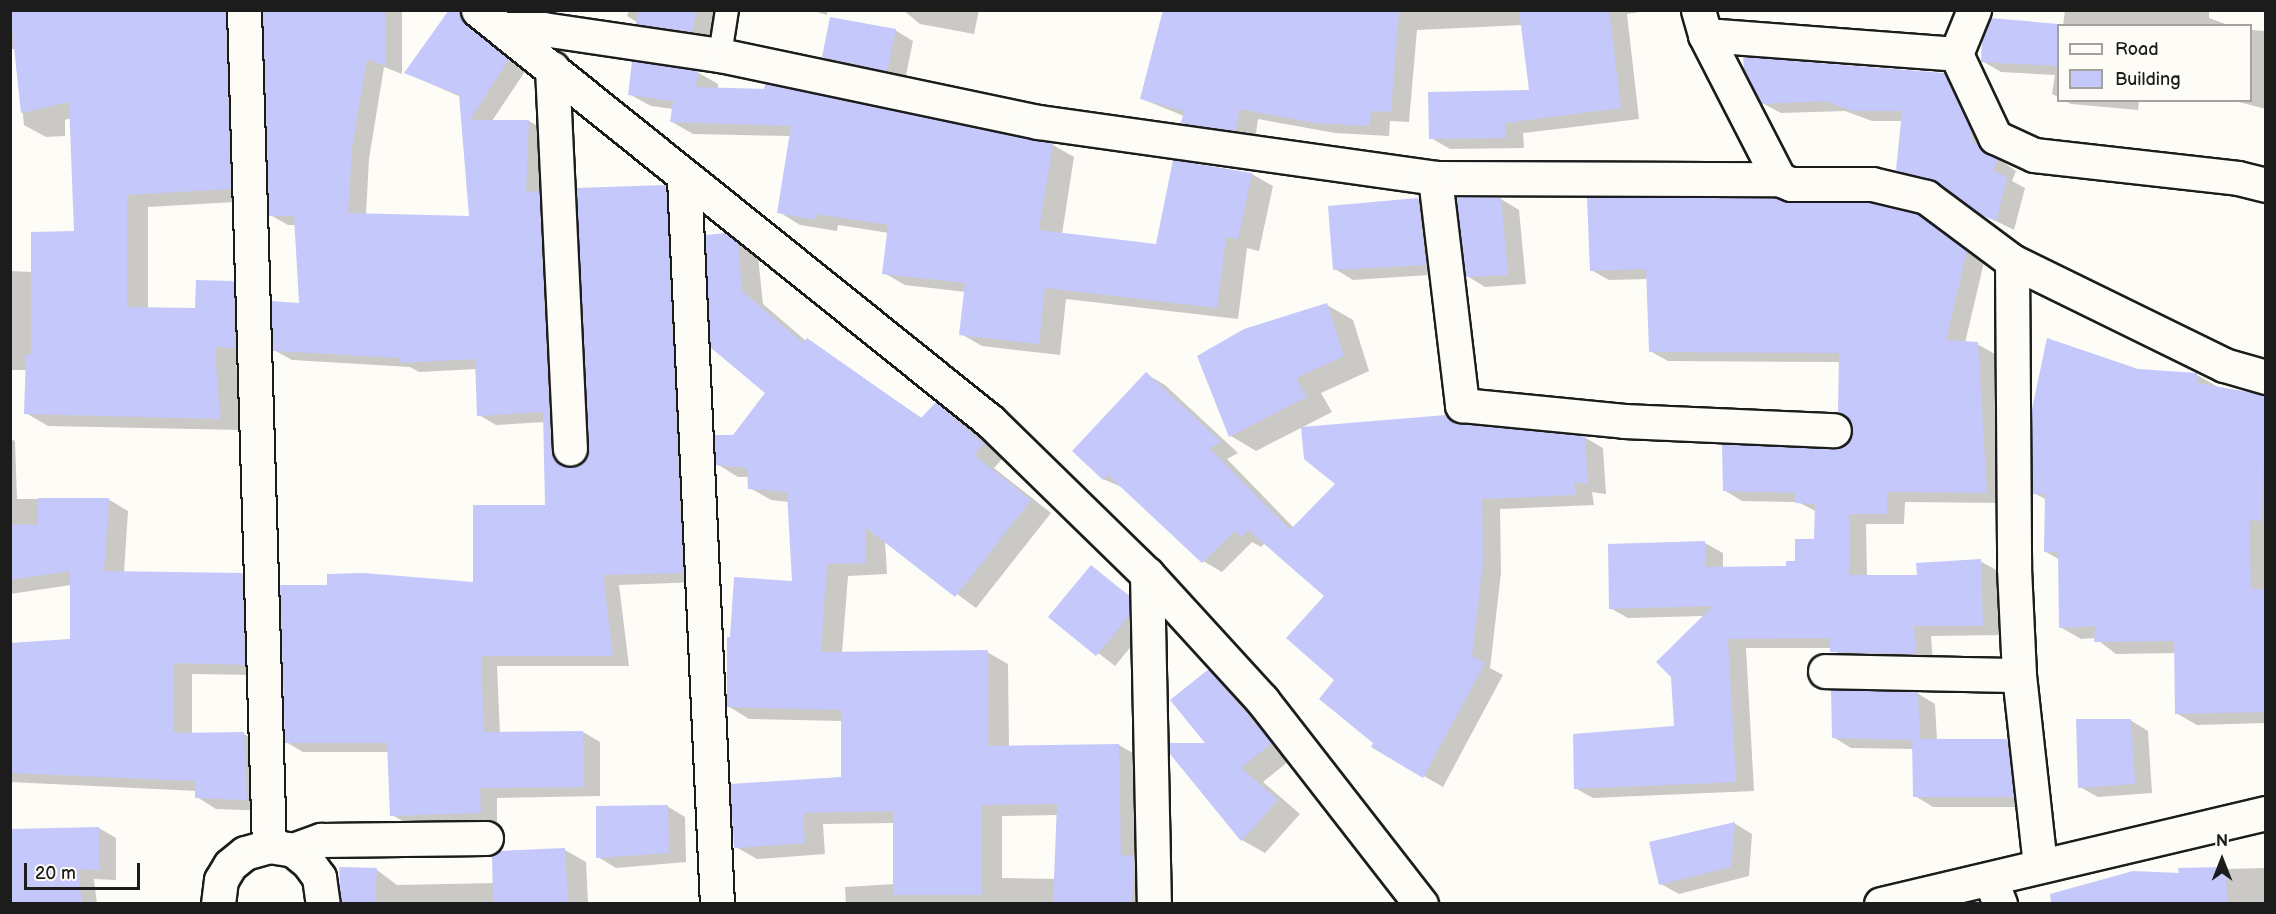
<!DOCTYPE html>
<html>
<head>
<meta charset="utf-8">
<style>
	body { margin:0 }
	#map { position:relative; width:2276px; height:914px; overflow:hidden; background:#fdfcf7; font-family:"Balsamiq Sans",sans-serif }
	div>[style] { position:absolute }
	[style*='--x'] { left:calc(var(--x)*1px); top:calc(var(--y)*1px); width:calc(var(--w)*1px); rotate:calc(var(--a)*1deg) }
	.shadow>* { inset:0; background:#0003 }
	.building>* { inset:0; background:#c5c8fa }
	.roads { filter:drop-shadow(2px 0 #1c1c1c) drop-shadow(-2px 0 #1c1c1c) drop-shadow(0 2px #1c1c1c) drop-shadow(0 -2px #1c1c1c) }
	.lane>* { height:22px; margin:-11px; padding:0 11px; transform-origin:11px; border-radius:11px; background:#fdfcf7 }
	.street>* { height:33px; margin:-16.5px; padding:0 16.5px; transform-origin:16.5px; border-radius:16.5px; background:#fdfcf7 }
	.secondary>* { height:33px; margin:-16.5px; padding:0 16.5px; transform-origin:16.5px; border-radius:16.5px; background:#fdfcf7 }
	span { translate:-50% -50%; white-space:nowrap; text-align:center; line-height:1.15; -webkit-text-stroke:4.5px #fdfcf7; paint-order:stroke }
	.frame { position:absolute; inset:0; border:12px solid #1c1c1c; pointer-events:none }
	.legend { position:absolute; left:2057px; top:24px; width:195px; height:78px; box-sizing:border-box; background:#fdfcf7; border:2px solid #a3a29f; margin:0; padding:8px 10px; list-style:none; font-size:18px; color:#1c1c1c }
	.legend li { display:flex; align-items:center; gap:12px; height:30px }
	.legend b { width:30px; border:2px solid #a3a29f }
	.north { position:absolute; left:2192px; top:830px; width:60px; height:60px; -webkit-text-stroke:4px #fdfcf7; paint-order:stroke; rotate:0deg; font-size:16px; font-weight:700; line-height:24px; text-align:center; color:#1c1c1c }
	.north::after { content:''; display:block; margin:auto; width:21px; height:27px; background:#1c1c1c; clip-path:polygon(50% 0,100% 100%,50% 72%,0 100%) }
	.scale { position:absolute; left:24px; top:863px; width:116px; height:27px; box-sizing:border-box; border:3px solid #1c1c1c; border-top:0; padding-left:8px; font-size:18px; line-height:21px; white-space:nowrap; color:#1c1c1c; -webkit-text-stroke:4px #fdfcf7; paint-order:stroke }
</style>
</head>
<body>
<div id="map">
	<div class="shadow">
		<i style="clip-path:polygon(10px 10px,241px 10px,252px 201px,148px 207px,148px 309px,197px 310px,233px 282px,254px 295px,256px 360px,236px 358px,241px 430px,48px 426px,26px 413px,27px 370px,10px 370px,10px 271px,32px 272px,76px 232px,71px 118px,65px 120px,65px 136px,46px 137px,24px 125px,16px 49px,10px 49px)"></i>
		<i style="clip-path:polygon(262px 10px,402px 11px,402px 74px,384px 67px,369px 159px,366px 215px,470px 217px,461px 97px,406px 73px,457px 10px,526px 70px,492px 121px,529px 121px,546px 131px,572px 467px,582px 466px,590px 448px,665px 186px,682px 196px,700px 582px,619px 585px,629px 666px,497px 666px,500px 734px,583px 732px,600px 742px,600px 796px,497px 798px,497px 822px,409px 825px,392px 815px,389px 752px,303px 752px,286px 742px,475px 584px,547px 507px,545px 422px,496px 425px,479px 415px,477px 369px,419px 372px,410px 367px,292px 360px,274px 350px,300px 305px,296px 225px,288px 225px,270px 215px)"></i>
		<i style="clip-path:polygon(629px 10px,717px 10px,710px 41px,655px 33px,627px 16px)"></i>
		<i style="clip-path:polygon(810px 10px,828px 10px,827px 15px)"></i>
		<i style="clip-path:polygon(903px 10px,979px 10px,974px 34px,920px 24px)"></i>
		<i style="clip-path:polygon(1189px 10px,1653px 10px,1627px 14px,1639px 119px,1523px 133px,1524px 148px,1450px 149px,1431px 138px,1531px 91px,1523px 25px,1417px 30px,1409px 122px,1390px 121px,1389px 136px,1335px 133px,1258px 119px,1255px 141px,1202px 133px,1183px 123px,1184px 116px,1142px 99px)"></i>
		<i style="clip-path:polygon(2065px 10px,2209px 10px,2209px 18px,2231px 26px,2063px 26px)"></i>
		<i style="clip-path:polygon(1992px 20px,2062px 26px,2058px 26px,2058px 97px,2052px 94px,2055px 75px,2001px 72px,1982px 61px)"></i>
		<i style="clip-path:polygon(895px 30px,913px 41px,905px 80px,842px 67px,824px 57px)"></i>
		<i style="clip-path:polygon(2250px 30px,2266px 31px,2266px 109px,2231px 100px,2250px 100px)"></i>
		<i style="clip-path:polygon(697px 72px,718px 84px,718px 89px,765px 90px,766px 85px,1053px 145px,1074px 157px,1062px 234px,1157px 246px,1175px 162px,1252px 174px,1273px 186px,1259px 251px,1247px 248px,1238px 319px,1066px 299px,1060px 355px,982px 346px,961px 334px,966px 292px,905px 285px,884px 273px,889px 233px,838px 225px,837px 231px,800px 225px,779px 212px,791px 136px,693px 134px,672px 122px,673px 109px,651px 106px,629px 94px)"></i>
		<i style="clip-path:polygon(1944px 74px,1962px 85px,1990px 153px,2016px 171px,2012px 181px,2025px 188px,2014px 230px,1982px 214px,1950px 189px,1915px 180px,1897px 170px,1902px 121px,1872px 121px,1845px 111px,1781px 113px,1762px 103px)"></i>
		<i style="clip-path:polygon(2064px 100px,2139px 100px,2138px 110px,2071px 104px)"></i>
		<i style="clip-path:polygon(1418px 199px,1436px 209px,1444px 274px,1353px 280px,1335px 269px)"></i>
		<i style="clip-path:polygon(1501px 199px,1519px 210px,1526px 284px,1485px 287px,1467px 276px)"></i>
		<i style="clip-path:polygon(1791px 204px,1917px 216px,1984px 262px,1965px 343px,1977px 344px,1995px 354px,2005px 503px,1905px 502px,1904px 524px,1866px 524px,1867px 576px,1918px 576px,1980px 561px,1998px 571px,2001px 635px,1931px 636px,1933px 664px,1850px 662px,1832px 648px,1746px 648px,1754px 791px,1593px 798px,1575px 788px,1675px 727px,1705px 616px,1628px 618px,1610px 608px,1705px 543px,1723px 553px,1723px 568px,1787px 567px,1796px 562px,1816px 540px,1817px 512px,1798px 502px,1742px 501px,1724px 490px,1834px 450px,1851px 442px,1854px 430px,1840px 362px,1668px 361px,1650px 351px,1648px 279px,1609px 280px,1591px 270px)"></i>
		<i style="clip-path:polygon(evenodd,726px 235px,758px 256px,763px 304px,806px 341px,923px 419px,936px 404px,957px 416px,1004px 457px,994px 468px,1051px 513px,976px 608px,885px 541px,887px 574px,848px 576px,842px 653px,987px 652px,1008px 664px,1009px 747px,1119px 745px,1140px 757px,1153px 904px,846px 904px,845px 887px,895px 884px,895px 823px,823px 824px,825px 854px,757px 859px,736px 847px,843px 779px,842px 721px,749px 719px,728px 706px,793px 582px,789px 502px,771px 500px,750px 488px,749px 477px,738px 477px,717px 464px,767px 393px,726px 235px,1058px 815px,1056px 879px,1002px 878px,1002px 816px,1058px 815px)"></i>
		<i style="clip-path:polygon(1327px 305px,1353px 320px,1369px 371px,1321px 393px,1332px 412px,1256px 451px,1231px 436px,1199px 356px)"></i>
		<i style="clip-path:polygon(2137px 370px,2197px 375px,2218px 387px,2266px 396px,2266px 723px,2197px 725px,2176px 713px,2176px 653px,2116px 654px,2095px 638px,2081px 639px,2060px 627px,2060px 560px,2046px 552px,2047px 500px,2034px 493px)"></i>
		<i style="clip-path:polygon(1146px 374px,1165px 385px,1238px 453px,1227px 459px,1294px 528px,1461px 425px,1584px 437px,1603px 448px,1606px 494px,1592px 492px,1594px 505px,1500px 509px,1501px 573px,1490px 668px,1503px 675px,1443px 787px,1373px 747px,1375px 743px,1337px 680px,1327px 596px,1265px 543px,1261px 547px,1252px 542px,1222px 572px,1203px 561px,1124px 488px,1103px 479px)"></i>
		<i style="clip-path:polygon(10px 439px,15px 441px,17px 499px,108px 499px,128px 511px,124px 573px,242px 574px,261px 586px,264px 675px,192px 674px,192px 734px,244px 734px,263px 745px,266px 811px,216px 809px,197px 797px,197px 791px,10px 782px,10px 654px,136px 663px,71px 585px,10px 594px)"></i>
		<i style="clip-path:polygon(1091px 567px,1146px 608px,1147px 627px,1115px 666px,1050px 616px)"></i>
		<i style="clip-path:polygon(1209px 671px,1232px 685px,1294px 757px,1263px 782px,1300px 814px,1265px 853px,1242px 840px,1171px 754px,1208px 744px)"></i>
		<i style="clip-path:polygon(1917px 693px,1935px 704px,1937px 741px,2007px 741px,2025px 751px,2031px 807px,1933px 807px,1915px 796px,1914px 749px,1851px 748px,1833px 737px)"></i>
		<i style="clip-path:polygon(2130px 720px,2148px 731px,2152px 793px,2098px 797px,2080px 787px)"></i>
		<i style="clip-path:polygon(667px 806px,685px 817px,686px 862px,616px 868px,598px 857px)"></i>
		<i style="clip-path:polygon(1734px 823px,1752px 834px,1749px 876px,1679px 894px,1661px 884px)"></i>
		<i style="clip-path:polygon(99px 828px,116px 838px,116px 880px,94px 879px,97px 904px,10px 904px,10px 831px)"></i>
		<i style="clip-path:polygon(565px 850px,586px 862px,588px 904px,343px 904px,377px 870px,397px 885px,494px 883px)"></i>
		<i style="clip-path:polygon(2266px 868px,2266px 904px,2092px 904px,2094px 883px,2180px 875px,2180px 870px)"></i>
	</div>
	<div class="building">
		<i style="clip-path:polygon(10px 10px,225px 10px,231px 189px,127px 195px,127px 307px,195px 308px,196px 280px,233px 281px,235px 348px,215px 347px,220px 419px,24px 414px,26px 354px,31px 354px,31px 232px,74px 231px,69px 102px,21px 113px)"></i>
		<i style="clip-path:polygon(263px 10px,385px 10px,385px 66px,367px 59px,352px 148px,348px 213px,469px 216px,459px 95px,404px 73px,449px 10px,457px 10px,466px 25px,509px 59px,470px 120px,529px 120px,526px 192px,539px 191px,551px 450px,562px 466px,581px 464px,589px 448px,576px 188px,666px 185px,683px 573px,603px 575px,613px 656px,481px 656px,484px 732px,583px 731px,584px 787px,480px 788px,481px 813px,390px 816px,387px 743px,285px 743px,280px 585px,327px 585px,327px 574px,364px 573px,473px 582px,473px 505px,545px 505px,543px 412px,477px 416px,475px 359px,400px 363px,400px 358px,273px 351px,271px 301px,299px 303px,294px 216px,269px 216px)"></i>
		<i style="clip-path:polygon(638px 10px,697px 10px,692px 32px,636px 24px)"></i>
		<i style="clip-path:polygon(1163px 10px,1399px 10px,1391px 112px,1371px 111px,1370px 126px,1315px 123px,1239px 109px,1236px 131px,1181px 123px,1184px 111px,1140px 99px)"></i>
		<i style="clip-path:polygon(1519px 10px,1609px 10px,1621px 108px,1505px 123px,1505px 138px,1429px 139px,1428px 92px,1529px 90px)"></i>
		<i style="clip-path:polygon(830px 17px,896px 29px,887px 71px,822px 57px)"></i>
		<i style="clip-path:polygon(1991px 18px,2058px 24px,2058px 66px,1981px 62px,1982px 39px)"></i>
		<i style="clip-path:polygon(1743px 57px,1944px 73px,1972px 132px,1972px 141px,1998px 159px,1993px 171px,2007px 177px,1996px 221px,1981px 215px,1937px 182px,1896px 170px,1902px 111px,1853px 111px,1825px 101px,1761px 104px,1744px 70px)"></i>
		<i style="clip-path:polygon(632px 61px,698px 71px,696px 87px,764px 89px,765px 84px,1053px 143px,1039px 230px,1156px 244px,1173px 160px,1252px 173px,1238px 239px,1226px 237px,1217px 308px,1045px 288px,1039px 344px,959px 335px,965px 283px,882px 274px,888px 225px,817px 214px,816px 220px,777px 213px,791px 126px,670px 122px,673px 101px,628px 95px)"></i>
		<i style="clip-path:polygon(1456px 197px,1501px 198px,1508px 275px,1466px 277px)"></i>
		<i style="clip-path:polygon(1587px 197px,1775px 198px,1791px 203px,1870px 203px,1918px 214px,1967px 251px,1946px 340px,1978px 342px,1987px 493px,1887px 492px,1887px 514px,1849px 514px,1849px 575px,1917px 575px,1916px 563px,1981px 559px,1983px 626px,1914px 626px,1916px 654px,1830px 652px,1830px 638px,1728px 639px,1736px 782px,1574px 789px,1573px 734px,1674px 726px,1671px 677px,1656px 662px,1713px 606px,1609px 609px,1608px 544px,1705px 541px,1705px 567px,1786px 566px,1786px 561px,1795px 561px,1795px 539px,1814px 539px,1815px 504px,1795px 503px,1795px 493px,1723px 491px,1722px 444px,1843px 446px,1853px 430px,1850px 421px,1838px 412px,1839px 353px,1649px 352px,1646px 269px,1590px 271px)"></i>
		<i style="clip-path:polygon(1418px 198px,1426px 265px,1333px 270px,1328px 206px)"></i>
		<i style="clip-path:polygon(726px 233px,738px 243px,742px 291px,803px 343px,807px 338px,921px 418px,936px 402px,984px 444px,974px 455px,1031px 500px,955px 597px,865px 527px,866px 563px,827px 564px,821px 652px,988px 650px,988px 746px,1119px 744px,1121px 855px,1134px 856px,1132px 903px,1053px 903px,1057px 804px,981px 805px,981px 895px,893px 895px,893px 811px,803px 813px,805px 843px,734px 848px,730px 784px,841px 777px,841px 710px,727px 707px,727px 637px,730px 637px,734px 577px,792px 581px,787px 492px,748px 489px,747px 468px,716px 465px,714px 435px,733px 435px,765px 393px,710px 347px,705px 235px)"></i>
		<i style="clip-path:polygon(1327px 303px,1344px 356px,1296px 378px,1307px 397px,1229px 437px,1197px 356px,1244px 329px)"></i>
		<i style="clip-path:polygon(2047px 338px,2138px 369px,2197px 373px,2197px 383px,2265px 395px,2262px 521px,2249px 520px,2251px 589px,2265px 589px,2265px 712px,2175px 714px,2174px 641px,2094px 642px,2095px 626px,2059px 628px,2058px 552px,2044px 552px,2045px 494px,2032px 494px,2032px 409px)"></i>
		<i style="clip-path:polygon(1146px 372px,1221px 442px,1209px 448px,1290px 530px,1335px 484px,1304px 459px,1301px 427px,1446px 415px,1460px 424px,1585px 436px,1588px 484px,1574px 482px,1576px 495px,1482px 499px,1483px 562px,1472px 656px,1485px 663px,1423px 778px,1371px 747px,1373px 743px,1319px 699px,1334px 680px,1286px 638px,1324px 596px,1248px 530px,1241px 538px,1235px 531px,1202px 563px,1108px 475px,1103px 480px,1072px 451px)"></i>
		<i style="clip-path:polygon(38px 498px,109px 498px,104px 571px,242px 573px,245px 665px,173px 663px,173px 733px,244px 732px,247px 800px,195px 798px,195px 781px,10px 773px,10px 643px,70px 639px,70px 571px,10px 580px,10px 524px,38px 525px)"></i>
		<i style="clip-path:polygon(1091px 565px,1129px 596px,1129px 616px,1096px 656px,1048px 617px)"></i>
		<i style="clip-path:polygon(1209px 669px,1272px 743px,1241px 768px,1278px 800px,1241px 841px,1170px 754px,1169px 743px,1205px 743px,1170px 700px)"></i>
		<i style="clip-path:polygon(1831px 690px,1918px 692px,1920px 739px,2007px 739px,2014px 797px,1913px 797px,1912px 740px,1832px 738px)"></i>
		<i style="clip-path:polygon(2076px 719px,2131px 719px,2135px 784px,2078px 788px)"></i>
		<i style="clip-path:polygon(668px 805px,669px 853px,596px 858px,596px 806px)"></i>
		<i style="clip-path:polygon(1735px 822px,1731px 867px,1659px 885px,1649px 842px)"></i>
		<i style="clip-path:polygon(99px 827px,99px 870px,78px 869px,82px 903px,10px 903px,10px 829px)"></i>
		<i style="clip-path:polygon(565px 848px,568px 903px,493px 903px,492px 855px,499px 851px)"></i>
		<i style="clip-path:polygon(339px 867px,377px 868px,375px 903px,341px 903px)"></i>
		<i style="clip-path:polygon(2226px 867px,2227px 903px,2051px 903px,2050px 894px,2133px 871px,2179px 873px,2178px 868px)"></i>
	</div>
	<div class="roads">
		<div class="lane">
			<i style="--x:720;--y:55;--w:46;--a:-81.2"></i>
		</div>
		<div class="street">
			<i style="--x:244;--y:10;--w:836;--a:88.29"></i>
			<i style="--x:1698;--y:10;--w:26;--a:74"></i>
			<i style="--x:1705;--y:35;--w:162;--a:62.8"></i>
			<i style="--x:504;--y:29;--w:39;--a:0"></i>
			<i style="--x:543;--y:29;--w:179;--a:8.4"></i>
			<i style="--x:720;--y:55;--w:325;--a:11.9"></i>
			<i style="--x:1038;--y:122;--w:401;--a:8"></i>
			<i style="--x:1435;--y:178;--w:344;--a:0.2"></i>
			<i style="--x:1779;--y:179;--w:13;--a:23"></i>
			<i style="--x:1791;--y:184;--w:81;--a:0"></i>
			<i style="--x:1872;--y:184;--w:56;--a:13.5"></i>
			<i style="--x:1926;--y:197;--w:107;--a:36.7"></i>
			<i style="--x:2012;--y:261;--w:236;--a:26.1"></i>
			<i style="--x:2224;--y:365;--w:44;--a:15.9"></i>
			<i style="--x:1705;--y:35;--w:252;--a:4.3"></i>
			<i style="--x:1956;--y:54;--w:48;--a:-67.8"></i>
			<i style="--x:1956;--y:54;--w:92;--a:64.8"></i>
			<i style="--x:1995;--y:137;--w:43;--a:24.8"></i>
			<i style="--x:2034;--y:155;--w:205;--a:6.4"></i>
			<i style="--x:2238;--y:178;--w:29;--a:14"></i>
			<i style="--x:552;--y:68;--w:381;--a:87.3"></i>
			<i style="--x:684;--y:178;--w:727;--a:87.4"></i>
			<i style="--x:1435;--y:178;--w:229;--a:83.2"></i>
			<i style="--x:1462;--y:405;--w:163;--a:5.6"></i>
			<i style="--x:1624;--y:421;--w:210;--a:2.5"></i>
			<i style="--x:2012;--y:261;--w:307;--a:89.6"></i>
			<i style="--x:2014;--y:568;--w:107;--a:87.3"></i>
			<i style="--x:2019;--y:675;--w:192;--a:83.7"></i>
			<i style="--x:1147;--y:574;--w:330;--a:88.8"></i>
			<i style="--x:1825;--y:671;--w:194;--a:1.2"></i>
			<i style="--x:293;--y:850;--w:30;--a:-20"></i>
			<i style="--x:321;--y:840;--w:165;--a:-0.7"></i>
			<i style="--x:1990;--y:879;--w:27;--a:68"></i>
			<i style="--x:218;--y:904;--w:24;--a:-83"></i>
			<i style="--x:221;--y:880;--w:17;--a:-59"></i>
			<i style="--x:230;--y:865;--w:19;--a:-39"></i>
			<i style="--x:245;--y:853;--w:25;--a:-16"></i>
			<i style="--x:269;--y:846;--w:24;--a:9"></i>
			<i style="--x:293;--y:850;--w:19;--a:39"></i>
			<i style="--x:308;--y:862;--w:19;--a:54"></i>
			<i style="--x:319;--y:877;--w:27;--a:82"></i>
		</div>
		<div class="secondary">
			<i style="--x:478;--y:10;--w:657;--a:38.76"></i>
			<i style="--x:990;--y:421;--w:219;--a:44.3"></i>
			<i style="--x:1147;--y:574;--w:171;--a:47.6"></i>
			<i style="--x:1262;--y:700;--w:259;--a:52.1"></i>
			<i style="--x:1881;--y:904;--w:396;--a:-13.3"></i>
		</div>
	</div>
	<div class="frame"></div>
	<ul class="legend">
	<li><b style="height:8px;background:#fdfcf7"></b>Road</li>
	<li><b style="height:16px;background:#c5c8fa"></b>Building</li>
	</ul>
	<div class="north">N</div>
	<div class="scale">20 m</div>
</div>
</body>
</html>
